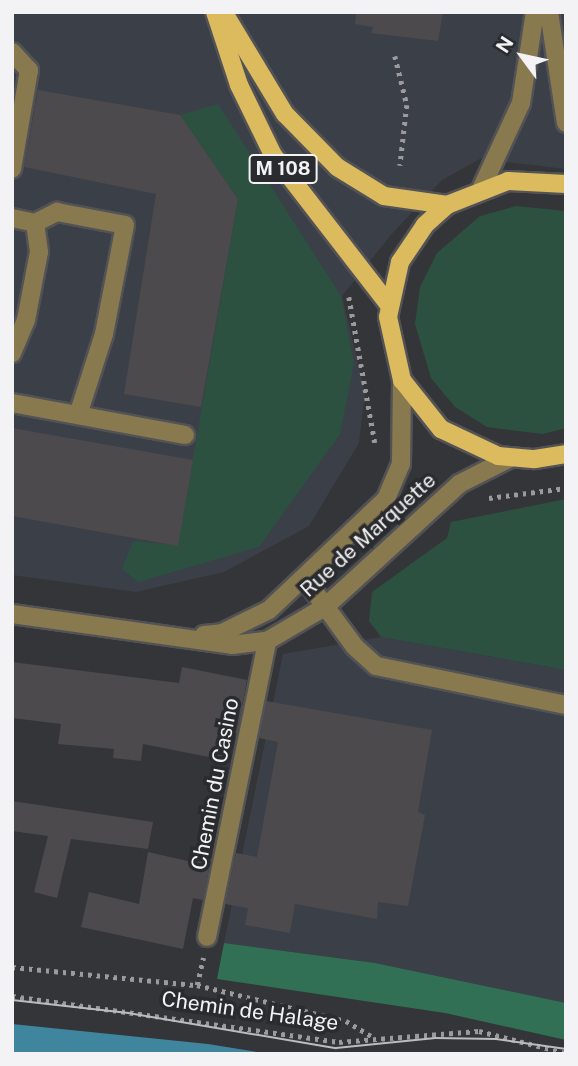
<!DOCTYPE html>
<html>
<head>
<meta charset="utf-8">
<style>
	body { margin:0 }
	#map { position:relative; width:578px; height:1066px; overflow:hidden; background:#343538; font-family:"Public Sans",sans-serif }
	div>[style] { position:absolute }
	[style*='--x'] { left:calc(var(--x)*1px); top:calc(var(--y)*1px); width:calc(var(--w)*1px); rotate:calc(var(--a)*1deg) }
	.built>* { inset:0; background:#3b3f48 }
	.green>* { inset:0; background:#2d5140 }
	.forest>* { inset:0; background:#317055 }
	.water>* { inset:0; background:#3f859d }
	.building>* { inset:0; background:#4c4a4d }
	.path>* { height:4.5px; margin-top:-2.25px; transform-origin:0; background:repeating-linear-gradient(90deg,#9b9b9e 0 3.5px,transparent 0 8.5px) }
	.roads { filter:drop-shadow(2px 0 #535356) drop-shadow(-2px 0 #535356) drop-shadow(0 2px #535356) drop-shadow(0 -2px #535356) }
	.minor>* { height:18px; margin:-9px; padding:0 9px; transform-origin:9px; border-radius:9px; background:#89794e }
	.major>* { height:18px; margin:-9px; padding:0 9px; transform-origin:9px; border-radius:9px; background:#dcbb5e }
	.tram>* { height:2px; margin:-1px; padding:0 1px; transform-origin:1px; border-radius:1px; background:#bcbcbe }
	span { translate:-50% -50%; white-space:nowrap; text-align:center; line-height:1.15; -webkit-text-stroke:7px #2a2b2e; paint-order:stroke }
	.shield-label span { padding:2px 5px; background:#2a2b2e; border:2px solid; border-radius:5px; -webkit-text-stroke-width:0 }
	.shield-label { font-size:19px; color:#f3f3f5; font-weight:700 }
	.street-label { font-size:21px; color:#f3f3f5 }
	.frame { position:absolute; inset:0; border:14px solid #f3f3f5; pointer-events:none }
	.north { position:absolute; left:487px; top:21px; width:70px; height:70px; -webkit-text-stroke:5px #2a2b2e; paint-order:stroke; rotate:303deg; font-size:19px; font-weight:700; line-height:28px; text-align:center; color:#f3f3f5 }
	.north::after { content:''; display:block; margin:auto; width:24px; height:32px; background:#f3f3f5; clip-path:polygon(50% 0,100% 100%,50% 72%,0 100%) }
</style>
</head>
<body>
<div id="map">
	<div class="built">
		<i style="clip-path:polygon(12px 12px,566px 12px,566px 169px,480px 159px,442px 180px,390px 236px,342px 296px,365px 393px,359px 443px,309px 526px,224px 572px,136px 592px,12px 575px)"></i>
		<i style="clip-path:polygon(381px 637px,566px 670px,566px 1003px,375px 963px,224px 943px,283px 654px)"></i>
	</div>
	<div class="green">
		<i style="clip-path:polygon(218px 104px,341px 296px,354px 363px,340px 434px,259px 547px,138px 582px,122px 569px,133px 541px,178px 545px,238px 199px,180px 115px)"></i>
		<i style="clip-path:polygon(516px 206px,566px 211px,566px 428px,543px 434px,487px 427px,455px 407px,431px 378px,415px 324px,420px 287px,437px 253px,480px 216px)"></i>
		<i style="clip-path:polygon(566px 499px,566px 670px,381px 637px,369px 621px,372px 592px,447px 538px,451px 522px)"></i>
	</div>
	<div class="forest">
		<i style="clip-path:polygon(224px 943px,375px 963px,566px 1003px,566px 1040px,445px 1013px,217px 979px)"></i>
	</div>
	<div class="water">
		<i style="clip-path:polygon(12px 1024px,208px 1044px,269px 1054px,12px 1054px)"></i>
	</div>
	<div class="building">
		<i style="clip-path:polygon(356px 12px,443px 12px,438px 41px,371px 33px,373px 27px,355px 24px)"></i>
		<i style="clip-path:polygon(38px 90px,180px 115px,238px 199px,201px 407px,124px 394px,156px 194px,24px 167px)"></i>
		<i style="clip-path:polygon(12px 428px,193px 460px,178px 546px,12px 516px)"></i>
		<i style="clip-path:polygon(12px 662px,179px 683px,182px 667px,247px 680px,237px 734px,229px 732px,224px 760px,143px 744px,141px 761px,113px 758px,114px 749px,58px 744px,61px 724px,12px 718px)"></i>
		<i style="clip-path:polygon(266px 701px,432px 730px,418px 812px,425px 815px,408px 906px,378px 902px,377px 919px,295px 904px,290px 933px,245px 925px,248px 908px,225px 904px,236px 853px,257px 857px,278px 742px,259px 738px)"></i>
		<i style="clip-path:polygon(12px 801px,153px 822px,148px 849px,71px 839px,57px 898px,34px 892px,48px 836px,12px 831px)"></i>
		<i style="clip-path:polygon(195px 846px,213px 849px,203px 900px,193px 898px,183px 949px,81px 927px,89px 892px,139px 904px,148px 852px,192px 862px)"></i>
	</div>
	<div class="path">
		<i style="--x:395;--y:56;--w:50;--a:76.2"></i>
		<i style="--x:407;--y:105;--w:61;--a:96.5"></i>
		<i style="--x:349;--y:297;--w:148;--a:79.9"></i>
		<i style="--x:489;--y:498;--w:78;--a:-7.4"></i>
		<i style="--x:12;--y:967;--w:186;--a:5.6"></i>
		<i style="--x:197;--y:985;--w:153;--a:13.6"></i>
		<i style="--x:346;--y:1021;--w:33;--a:31"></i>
		<i style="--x:197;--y:985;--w:28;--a:-77"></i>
		<i style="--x:12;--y:996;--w:330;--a:8"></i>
		<i style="--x:339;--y:1042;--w:140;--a:-4.5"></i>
		<i style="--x:479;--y:1031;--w:90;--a:14.2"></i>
	</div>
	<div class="roads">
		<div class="minor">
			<i style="--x:549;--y:12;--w:112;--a:81.3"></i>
			<i style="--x:12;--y:52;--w:25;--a:47"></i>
			<i style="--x:29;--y:70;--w:100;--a:99.7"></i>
			<i style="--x:482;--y:187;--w:93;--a:-65.1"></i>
			<i style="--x:521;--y:103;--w:92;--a:-81.3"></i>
			<i style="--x:12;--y:218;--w:24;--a:12"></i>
			<i style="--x:35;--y:223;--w:29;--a:82"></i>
			<i style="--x:39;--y:252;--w:69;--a:100.8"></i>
			<i style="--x:26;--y:320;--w:36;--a:113"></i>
			<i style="--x:35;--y:223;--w:25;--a:-27"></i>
			<i style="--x:57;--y:212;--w:69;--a:10.8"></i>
			<i style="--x:125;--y:225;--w:111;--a:100.9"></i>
			<i style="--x:104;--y:334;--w:85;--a:107.8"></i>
			<i style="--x:12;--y:403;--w:176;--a:10.5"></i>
			<i style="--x:305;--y:579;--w:84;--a:53.7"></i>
			<i style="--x:355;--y:647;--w:28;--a:42"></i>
			<i style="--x:376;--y:666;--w:194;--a:11.6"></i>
			<i style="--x:12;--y:614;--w:222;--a:8"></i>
			<i style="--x:232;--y:645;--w:35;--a:-7"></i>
			<i style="--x:267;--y:641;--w:67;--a:-30.4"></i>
			<i style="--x:325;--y:607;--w:182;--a:-42.5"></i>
			<i style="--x:459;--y:484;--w:57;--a:-27"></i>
			<i style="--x:204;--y:635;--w:18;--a:-6"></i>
			<i style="--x:222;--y:633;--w:52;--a:-26.1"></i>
			<i style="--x:269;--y:610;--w:161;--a:-43.5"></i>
			<i style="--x:386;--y:499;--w:38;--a:-67"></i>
			<i style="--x:401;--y:464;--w:84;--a:-89.3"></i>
			<i style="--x:207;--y:937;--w:302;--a:-78.5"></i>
		</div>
		<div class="major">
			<i style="--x:215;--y:12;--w:77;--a:71.8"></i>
			<i style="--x:239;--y:85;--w:78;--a:64.1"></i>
			<i style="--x:273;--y:155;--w:190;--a:52.3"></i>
			<i style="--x:224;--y:13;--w:118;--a:58.9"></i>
			<i style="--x:285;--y:114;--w:74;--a:45.5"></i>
			<i style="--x:337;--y:167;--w:55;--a:31.7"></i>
			<i style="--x:384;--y:196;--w:64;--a:8.1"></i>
			<i style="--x:566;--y:184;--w:58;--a:-177"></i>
			<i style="--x:508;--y:181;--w:66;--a:158.5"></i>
			<i style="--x:447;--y:205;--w:30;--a:138"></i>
			<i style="--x:425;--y:225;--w:45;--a:124"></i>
			<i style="--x:400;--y:262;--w:56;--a:102.3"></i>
			<i style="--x:388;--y:317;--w:65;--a:77.5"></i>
			<i style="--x:402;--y:380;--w:63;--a:51.5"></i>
			<i style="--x:441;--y:429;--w:63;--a:25.3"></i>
			<i style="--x:498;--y:456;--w:37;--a:5"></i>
			<i style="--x:535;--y:459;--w:31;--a:-9"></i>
		</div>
	</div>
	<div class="tram">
		<i style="--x:12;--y:1000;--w:117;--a:6.4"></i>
		<i style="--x:128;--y:1013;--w:211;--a:9.6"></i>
		<i style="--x:336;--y:1048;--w:100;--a:-5.8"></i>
		<i style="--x:435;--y:1038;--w:61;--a:0.9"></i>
		<i style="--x:496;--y:1039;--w:71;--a:8.1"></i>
	</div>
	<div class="shield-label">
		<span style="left:283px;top:169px">M 108</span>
	</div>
	<div class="street-label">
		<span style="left:368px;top:535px;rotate:-42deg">Rue de Marquette</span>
		<span style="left:215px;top:784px;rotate:-79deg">Chemin du Casino</span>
		<span style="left:250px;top:1011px;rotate:8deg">Chemin de Halage</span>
	</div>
	<div class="frame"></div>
	<div class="north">N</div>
</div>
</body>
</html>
